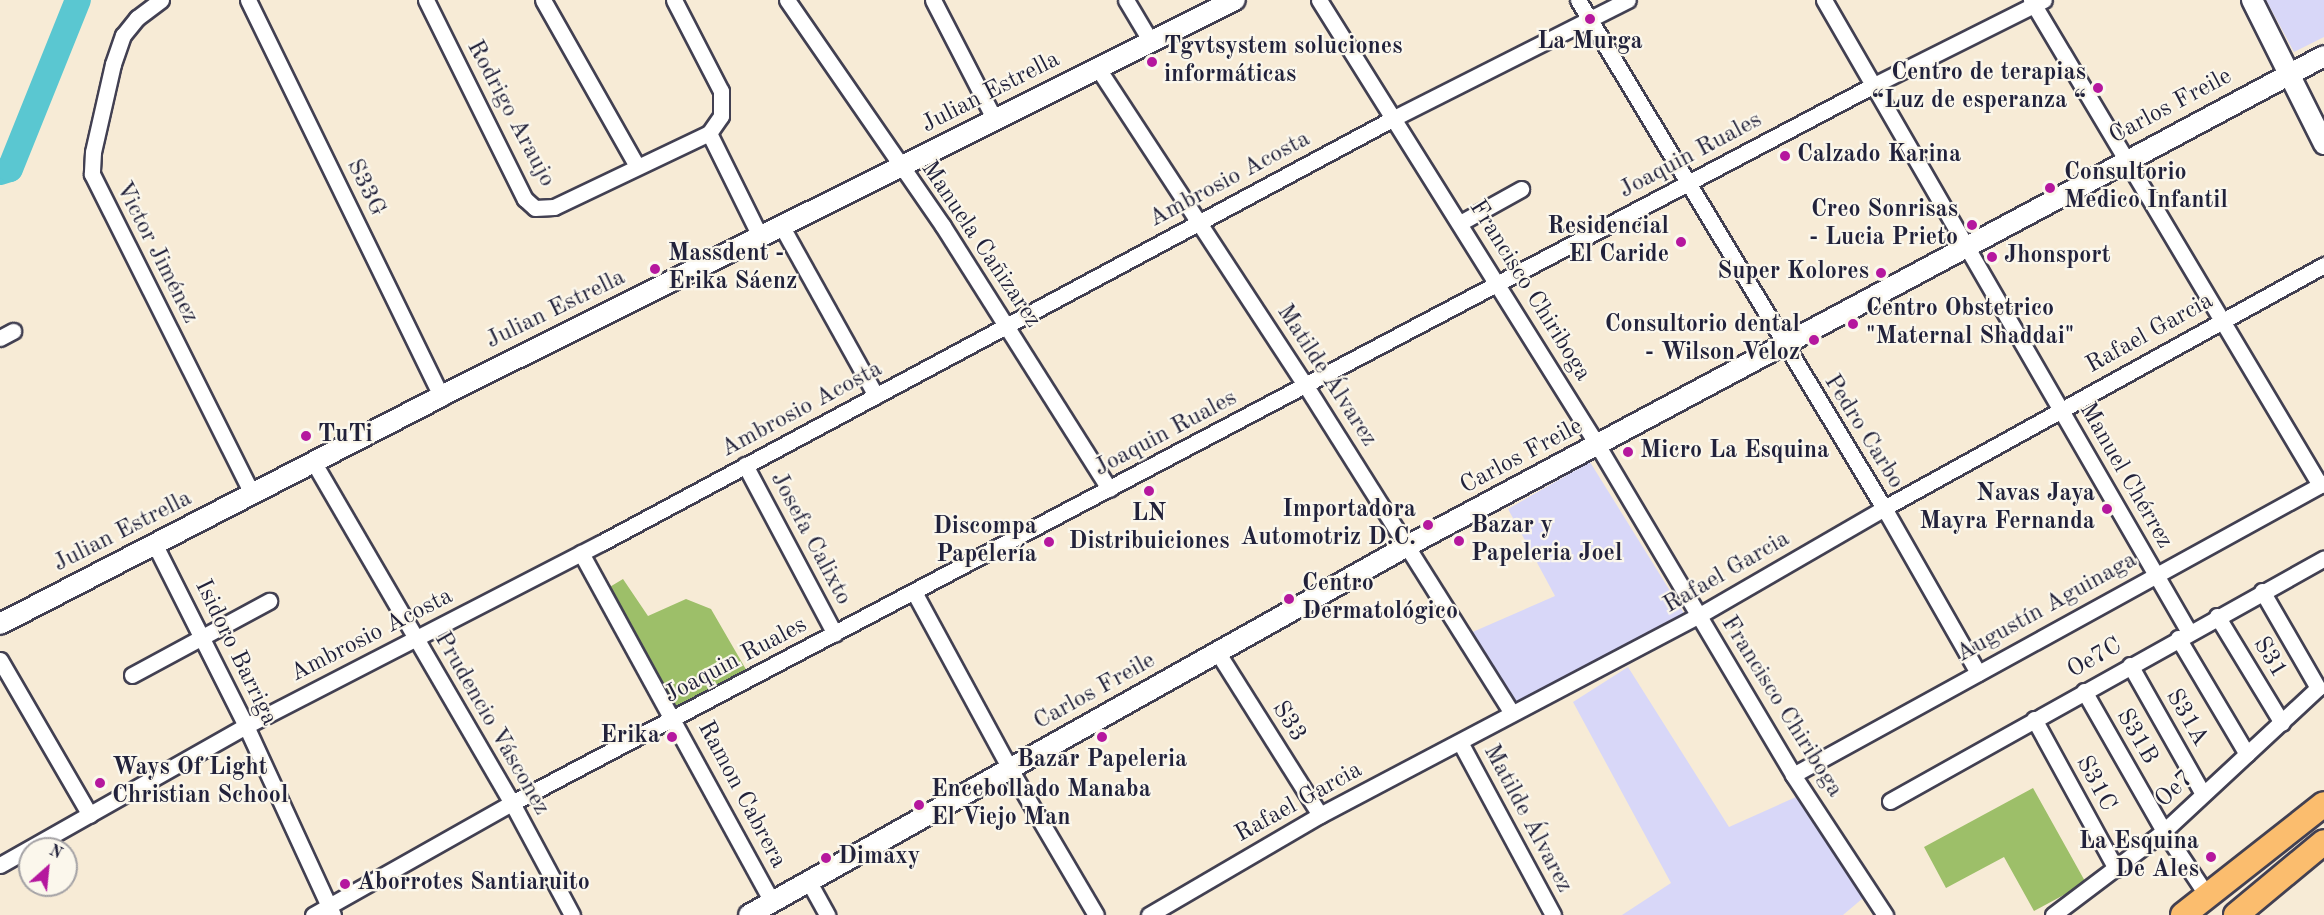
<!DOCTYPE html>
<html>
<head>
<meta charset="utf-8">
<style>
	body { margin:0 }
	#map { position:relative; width:2324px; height:915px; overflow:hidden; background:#f7ebd6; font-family:"Old Standard TT",serif }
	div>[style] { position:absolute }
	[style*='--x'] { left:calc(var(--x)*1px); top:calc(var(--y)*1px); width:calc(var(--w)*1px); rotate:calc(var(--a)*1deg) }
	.built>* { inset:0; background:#d8d7f8 }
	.green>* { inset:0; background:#9dbf69 }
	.river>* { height:26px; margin:-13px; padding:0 13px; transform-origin:13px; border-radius:13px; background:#5ac7d1 }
	.roads { filter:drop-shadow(2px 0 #424052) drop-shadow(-2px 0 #424052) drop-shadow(0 2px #424052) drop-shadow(0 -2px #424052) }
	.minor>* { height:15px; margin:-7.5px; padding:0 7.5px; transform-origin:7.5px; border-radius:7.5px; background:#fff }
	.tertiary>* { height:20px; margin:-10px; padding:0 10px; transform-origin:10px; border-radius:10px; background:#fff }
	.primary>* { height:24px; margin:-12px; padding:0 12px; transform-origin:12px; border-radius:12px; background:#fbbd6e }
	.dots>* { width:16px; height:16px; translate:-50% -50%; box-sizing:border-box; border:3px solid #fbf7ec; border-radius:50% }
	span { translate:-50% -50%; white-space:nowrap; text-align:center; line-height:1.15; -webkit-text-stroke:4.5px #fbf7ec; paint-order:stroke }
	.poi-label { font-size:24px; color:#22223b; font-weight:700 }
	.left { translate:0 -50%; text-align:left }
	.right { translate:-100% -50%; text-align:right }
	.street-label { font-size:24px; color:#22223b }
	.north { position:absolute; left:18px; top:837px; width:60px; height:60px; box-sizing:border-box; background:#fbf7ec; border:2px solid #a4a2a5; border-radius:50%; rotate:27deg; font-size:16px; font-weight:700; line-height:24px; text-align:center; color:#22223b }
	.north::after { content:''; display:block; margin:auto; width:21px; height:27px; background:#b5179e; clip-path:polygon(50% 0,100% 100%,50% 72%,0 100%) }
</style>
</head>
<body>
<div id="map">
	<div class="built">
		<i style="clip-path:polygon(2266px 0,2324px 0,2324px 37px,2294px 52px)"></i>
		<i style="clip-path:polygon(1590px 462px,1690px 623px,1518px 715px,1468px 634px,1555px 596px,1508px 509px)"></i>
		<i style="clip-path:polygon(1628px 667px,1729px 827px,1805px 793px,1869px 893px,1843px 915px,1622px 915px,1671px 883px,1573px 702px)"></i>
	</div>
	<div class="green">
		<i style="clip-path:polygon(623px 579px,648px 616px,686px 599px,711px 609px,755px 685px,685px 721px,608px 588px)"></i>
		<i style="clip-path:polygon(2033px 788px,2086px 883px,2034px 911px,2004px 857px,1946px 888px,1924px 847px)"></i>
	</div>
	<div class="river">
		<i style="--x:0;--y:172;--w:10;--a:-17"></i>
		<i style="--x:10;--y:169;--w:182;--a:-68.1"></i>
	</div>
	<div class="roads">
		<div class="minor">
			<i style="--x:161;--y:0;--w:30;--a:143"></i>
			<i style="--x:137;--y:18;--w:22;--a:129"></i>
			<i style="--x:123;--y:35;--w:31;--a:109"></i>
			<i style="--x:113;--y:64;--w:90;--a:102.8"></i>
			<i style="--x:93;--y:152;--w:22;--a:93"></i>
			<i style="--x:92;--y:174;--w:358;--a:63.4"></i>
			<i style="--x:248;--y:0;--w:441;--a:64"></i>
			<i style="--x:426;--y:0;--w:222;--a:63.6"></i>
			<i style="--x:525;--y:199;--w:13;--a:42"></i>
			<i style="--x:535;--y:208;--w:19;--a:-3"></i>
			<i style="--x:554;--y:207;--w:172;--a:-25.5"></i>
			<i style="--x:543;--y:0;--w:191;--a:60.5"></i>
			<i style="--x:674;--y:0;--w:102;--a:62.7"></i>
			<i style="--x:721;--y:91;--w:25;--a:90"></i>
			<i style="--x:721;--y:116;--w:21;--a:125"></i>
			<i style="--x:709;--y:133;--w:117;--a:63.7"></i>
			<i style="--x:787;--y:0;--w:275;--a:55.4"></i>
			<i style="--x:943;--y:226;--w:311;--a:57.7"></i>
			<i style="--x:933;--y:0;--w:135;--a:62.7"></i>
			<i style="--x:1126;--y:0;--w:49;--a:59.2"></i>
			<i style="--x:1319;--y:0;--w:526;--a:57.97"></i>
			<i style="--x:1598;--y:446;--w:382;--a:59.3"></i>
			<i style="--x:1793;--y:775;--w:168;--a:56.7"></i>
			<i style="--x:1578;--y:0;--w:593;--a:58.94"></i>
			<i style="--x:1884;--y:508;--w:190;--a:60.3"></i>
			<i style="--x:1824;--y:0;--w:730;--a:59.99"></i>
			<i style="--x:2031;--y:0;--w:565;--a:59.21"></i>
			<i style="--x:1097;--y:67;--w:381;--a:56.8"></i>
			<i style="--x:1306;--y:386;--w:386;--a:57.8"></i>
			<i style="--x:1460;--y:223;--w:70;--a:-29.1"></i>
			<i style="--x:782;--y:227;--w:193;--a:60.9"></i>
			<i style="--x:0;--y:338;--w:15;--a:-28"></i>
			<i style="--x:314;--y:463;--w:393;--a:59.8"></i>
			<i style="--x:512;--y:803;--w:127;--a:61.8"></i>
			<i style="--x:745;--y:465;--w:191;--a:62"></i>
			<i style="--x:154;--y:543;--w:205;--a:63.3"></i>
			<i style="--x:246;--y:726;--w:208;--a:65.3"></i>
			<i style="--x:581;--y:553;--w:398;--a:61.3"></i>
			<i style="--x:914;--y:592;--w:201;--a:61.5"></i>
			<i style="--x:1010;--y:769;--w:169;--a:59.5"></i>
			<i style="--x:2217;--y:616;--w:125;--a:58.7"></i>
			<i style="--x:2178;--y:638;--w:135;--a:59.3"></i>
			<i style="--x:1218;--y:653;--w:191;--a:57.8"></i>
			<i style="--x:0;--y:660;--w:179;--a:59.9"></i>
			<i style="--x:2130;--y:665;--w:148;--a:60.5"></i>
			<i style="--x:132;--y:675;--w:156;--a:-28.4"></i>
			<i style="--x:2084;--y:691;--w:161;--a:60.3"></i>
			<i style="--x:2164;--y:831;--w:79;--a:56.3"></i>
			<i style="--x:2034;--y:719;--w:171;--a:61.3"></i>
			<i style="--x:1461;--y:744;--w:194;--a:61.7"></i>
			<i style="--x:1793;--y:775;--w:606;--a:-28.81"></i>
			<i style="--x:1890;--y:801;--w:497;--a:-29.2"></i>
			<i style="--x:0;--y:865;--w:283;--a:-29.5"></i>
			<i style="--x:246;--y:726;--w:399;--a:-27.3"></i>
			<i style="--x:601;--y:543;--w:900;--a:-28.19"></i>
			<i style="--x:1394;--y:118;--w:262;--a:-26.8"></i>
			<i style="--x:809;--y:882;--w:38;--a:61"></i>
			<i style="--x:313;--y:915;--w:228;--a:-29.4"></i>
			<i style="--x:512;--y:803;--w:1540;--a:-27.8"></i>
			<i style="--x:1874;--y:85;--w:190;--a:-26.6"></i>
			<i style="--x:1149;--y:915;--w:198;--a:-30.3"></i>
			<i style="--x:1320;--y:815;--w:427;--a:-27.8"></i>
			<i style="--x:1698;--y:616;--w:215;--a:-30.1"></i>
			<i style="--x:1884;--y:508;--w:503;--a:-28.91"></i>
			<i style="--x:2053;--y:915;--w:139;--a:-37.1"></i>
			<i style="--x:2164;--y:831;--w:210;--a:-42.9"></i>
			<i style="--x:2318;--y:688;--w:112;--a:-120"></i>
		</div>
		<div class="tertiary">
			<i style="--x:2252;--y:0;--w:161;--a:63.4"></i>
			<i style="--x:0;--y:624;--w:496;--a:-27.3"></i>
			<i style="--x:441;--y:396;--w:887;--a:-26.51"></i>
			<i style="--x:749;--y:915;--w:757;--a:-29.28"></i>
			<i style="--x:1409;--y:545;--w:1037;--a:-28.12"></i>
		</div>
		<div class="primary">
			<i style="--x:2183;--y:915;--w:179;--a:-38.2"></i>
			<i style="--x:2236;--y:915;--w:114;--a:-39.7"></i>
		</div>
	</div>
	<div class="dots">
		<i style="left:1590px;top:19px;background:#b5179e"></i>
		<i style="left:1152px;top:62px;background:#b5179e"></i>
		<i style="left:2098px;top:88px;background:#b5179e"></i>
		<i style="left:1785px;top:156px;background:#b5179e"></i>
		<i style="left:2050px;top:188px;background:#b5179e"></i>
		<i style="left:1972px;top:225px;background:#b5179e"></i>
		<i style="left:1681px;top:242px;background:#b5179e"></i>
		<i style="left:1992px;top:257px;background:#b5179e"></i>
		<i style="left:655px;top:269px;background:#b5179e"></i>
		<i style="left:1881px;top:273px;background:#b5179e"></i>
		<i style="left:1853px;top:324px;background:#b5179e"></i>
		<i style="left:1814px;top:340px;background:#b5179e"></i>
		<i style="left:306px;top:436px;background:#b5179e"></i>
		<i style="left:1628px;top:452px;background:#b5179e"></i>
		<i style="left:1149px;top:491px;background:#b5179e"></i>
		<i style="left:2107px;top:509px;background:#b5179e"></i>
		<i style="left:1428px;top:525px;background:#b5179e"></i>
		<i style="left:1459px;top:541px;background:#b5179e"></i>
		<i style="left:1049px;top:542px;background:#b5179e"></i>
		<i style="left:1289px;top:599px;background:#b5179e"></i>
		<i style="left:672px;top:737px;background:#b5179e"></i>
		<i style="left:1102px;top:737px;background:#b5179e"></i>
		<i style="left:100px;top:783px;background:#b5179e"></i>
		<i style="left:919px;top:805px;background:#b5179e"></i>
		<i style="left:2211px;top:857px;background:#b5179e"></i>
		<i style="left:826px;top:858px;background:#b5179e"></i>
		<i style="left:345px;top:884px;background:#b5179e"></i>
	</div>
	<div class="poi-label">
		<span style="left:1590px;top:43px">La Murga</span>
		<span class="left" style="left:1164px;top:62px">Tgvtsystem soluciones<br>informáticas</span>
		<span class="right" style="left:2086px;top:88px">Centro de terapias<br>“Luz de esperanza “</span>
		<span class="left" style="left:1797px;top:156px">Calzado Karina</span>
		<span class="left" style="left:2064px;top:188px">Consultorio<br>Medico Infantil</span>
		<span class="right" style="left:1958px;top:225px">Creo Sonrisas<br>- Lucia Prieto</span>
		<span class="right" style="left:1669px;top:242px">Residencial<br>El Caride</span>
		<span class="left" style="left:668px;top:269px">Massdent -<br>Erika Sáenz</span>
		<span class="left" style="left:2004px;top:257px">Jhonsport</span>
		<span class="right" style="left:1869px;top:273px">Super Kolores</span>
		<span class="left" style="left:1866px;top:324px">Centro Obstetrico<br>"Maternal Shaddai"</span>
		<span class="right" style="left:1800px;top:340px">Consultorio dental<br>- Wilson Veloz</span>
		<span class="left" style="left:318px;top:436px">TuTi</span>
		<span class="left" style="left:1640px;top:452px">Micro La Esquina</span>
		<span class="right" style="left:2095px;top:509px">Navas Jaya<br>Mayra Fernanda</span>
		<span class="right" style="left:1416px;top:525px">Importadora<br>Automotriz D.C.</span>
		<span style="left:1149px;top:529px">LN<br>Distribuiciones</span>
		<span class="left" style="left:1471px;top:541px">Bazar y<br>Papeleria Joel</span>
		<span class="right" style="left:1037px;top:542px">Discompa<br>Papelería</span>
		<span class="left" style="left:1302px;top:599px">Centro<br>Dermatológico</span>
		<span class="right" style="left:660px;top:737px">Erika</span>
		<span style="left:1102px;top:761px">Bazar Papeleria</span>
		<span class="left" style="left:112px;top:783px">Ways Of Light<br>Christian School</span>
		<span class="left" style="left:931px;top:805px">Encebollado Manaba<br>El Viejo Man</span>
		<span class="right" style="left:2199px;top:857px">La Esquina<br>De Ales</span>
		<span class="left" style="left:838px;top:858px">Dimaxy</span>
		<span class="left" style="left:357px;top:884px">Aborrotes Santiaruito</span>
	</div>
	<div class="street-label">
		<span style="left:991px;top:93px;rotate:-27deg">Julian Estrella</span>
		<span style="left:2171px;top:107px;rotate:-28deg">Carlos Freile</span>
		<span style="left:510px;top:114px;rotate:62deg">Rodrigo Araujo</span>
		<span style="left:1691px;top:156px;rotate:-28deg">Joaquin Ruales</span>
		<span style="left:1230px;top:180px;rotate:-28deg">Ambrosio Acosta</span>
		<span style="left:365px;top:188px;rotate:64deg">S33G</span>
		<span style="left:980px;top:245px;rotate:56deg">Manuela Cañizarez</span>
		<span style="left:156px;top:253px;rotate:63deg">Victor Jiménez</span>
		<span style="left:1529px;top:291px;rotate:58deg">Francisco Chiriboga</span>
		<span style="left:556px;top:310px;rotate:-26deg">Julian Estrella</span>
		<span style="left:2150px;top:334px;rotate:-29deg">Rafael Garcia</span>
		<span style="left:1326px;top:376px;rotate:57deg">Matilde Álvarez</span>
		<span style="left:802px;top:410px;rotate:-28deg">Ambrosio Acosta</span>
		<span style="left:1863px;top:432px;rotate:58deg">Pedro Carbo</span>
		<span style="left:1166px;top:434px;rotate:-28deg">Joaquin Ruales</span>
		<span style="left:1522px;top:457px;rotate:-28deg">Carlos Freile</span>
		<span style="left:2125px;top:476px;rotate:60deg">Manuel Chérrez</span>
		<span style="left:123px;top:532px;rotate:-27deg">Julian Estrella</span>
		<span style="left:810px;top:539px;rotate:62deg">Josefa Calixto</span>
		<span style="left:1727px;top:573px;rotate:-30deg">Rafael Garcia</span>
		<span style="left:2047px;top:608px;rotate:-29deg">Augustín Aguinaga</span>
		<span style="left:372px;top:636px;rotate:-27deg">Ambrosio Acosta</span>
		<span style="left:235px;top:653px;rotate:64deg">Isidoro Barriga</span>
		<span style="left:2269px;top:658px;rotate:59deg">S31</span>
		<span style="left:2095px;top:659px;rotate:-29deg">Oe7C</span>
		<span style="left:736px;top:661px;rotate:-28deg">Joaquin Ruales</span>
		<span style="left:1095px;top:692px;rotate:-29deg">Carlos Freile</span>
		<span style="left:1781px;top:707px;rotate:58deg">Francisco Chiriboga</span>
		<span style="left:2186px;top:718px;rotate:60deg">S31A</span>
		<span style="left:1288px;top:722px;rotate:58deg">S33</span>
		<span style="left:491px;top:724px;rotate:60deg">Prudencio Vásconez</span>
		<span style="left:2136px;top:737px;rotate:60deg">S31B</span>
		<span style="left:2095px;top:784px;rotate:62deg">S31C</span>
		<span style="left:2175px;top:790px;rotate:-43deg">Oe7</span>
		<span style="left:741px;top:795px;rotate:62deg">Ramon Cabrera</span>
		<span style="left:1299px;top:803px;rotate:-29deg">Rafael Garcia</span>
		<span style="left:1527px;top:819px;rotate:62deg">Matilde Álvarez</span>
	</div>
	<div class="north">N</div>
</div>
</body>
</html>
